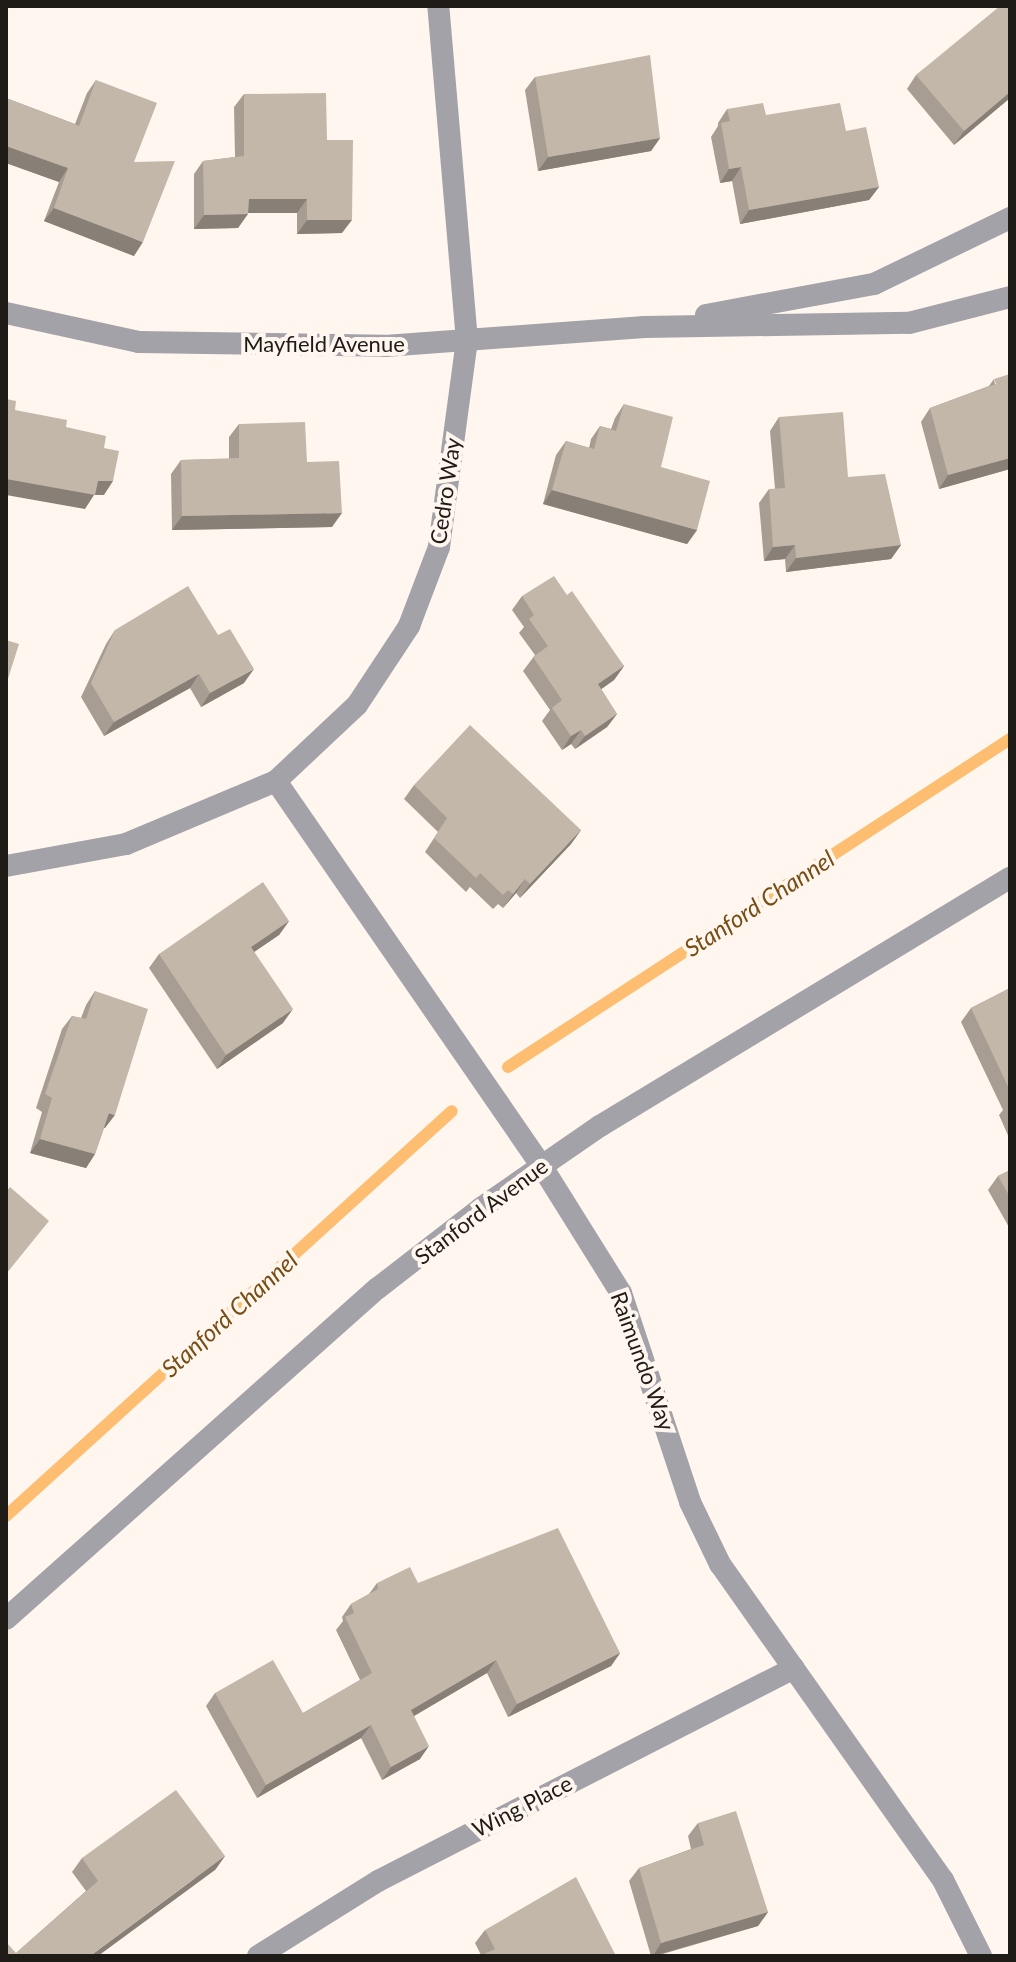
<!DOCTYPE html>
<html>
<head>
<meta charset="utf-8">
<style>
	body { margin:0 }
	#map { position:relative; width:1016px; height:1962px; overflow:hidden; background:#fff7ef; font-family:Lato,sans-serif }
	div>[style] { position:absolute }
	[style*='--x'] { left:calc(var(--x)*1px); top:calc(var(--y)*1px); width:calc(var(--w)*1px); rotate:calc(var(--a)*1deg) }
	.stream>* { height:12px; margin:-6px; padding:0 6px; transform-origin:6px; border-radius:6px; background:#febe71 }
	.minor>* { height:22px; margin:-11px; padding:0 11px; transform-origin:11px; border-radius:11px; background:#a3a2a9 }
	.tertiary>* { height:22px; margin:-11px; padding:0 11px; transform-origin:11px; border-radius:11px; background:#a3a2a9 }
	.wall>* { inset:0; background:#a89d92 }
	.shaded-wall>* { inset:0; background:#888077 }
	.building>* { inset:0; background:#c3b7aa }
	span { translate:-50% -50%; white-space:nowrap; text-align:center; line-height:1.15; -webkit-text-stroke:8px #fff7ef; paint-order:stroke }
	.street-label { font-size:22px; color:#1f1b16 }
	.water-label { font-size:24px; color:#774d13; font-style:italic }
	.frame { position:absolute; inset:0; border:8px solid #1f1b16; pointer-events:none }
</style>
</head>
<body>
<div id="map">
	<div class="stream">
		<i style="--x:508;--y:1067;--w:600;--a:-33.16"></i>
		<i style="--x:6;--y:1516;--w:602;--a:-42.24"></i>
	</div>
	<div class="minor">
		<i style="--x:6;--y:313;--w:136;--a:12.3"></i>
		<i style="--x:139;--y:342;--w:246;--a:0.9"></i>
		<i style="--x:385;--y:346;--w:260;--a:-4.2"></i>
		<i style="--x:644;--y:327;--w:265;--a:-0.9"></i>
		<i style="--x:909;--y:323;--w:104;--a:-14.4"></i>
		<i style="--x:706;--y:315;--w:171;--a:-10.5"></i>
		<i style="--x:874;--y:284;--w:151;--a:-25.9"></i>
		<i style="--x:276;--y:781;--w:467;--a:55.4"></i>
		<i style="--x:541;--y:1165;--w:151;--a:58"></i>
		<i style="--x:621;--y:1293;--w:220;--a:71.7"></i>
		<i style="--x:690;--y:1502;--w:69;--a:64.2"></i>
		<i style="--x:720;--y:1564;--w:387;--a:54.8"></i>
		<i style="--x:943;--y:1880;--w:85;--a:63.4"></i>
		<i style="--x:6;--y:866;--w:122;--a:-10.4"></i>
		<i style="--x:126;--y:844;--w:163;--a:-22.8"></i>
		<i style="--x:276;--y:781;--w:111;--a:-43.2"></i>
		<i style="--x:357;--y:705;--w:95;--a:-56.6"></i>
		<i style="--x:409;--y:626;--w:85;--a:-69.2"></i>
		<i style="--x:439;--y:547;--w:208;--a:-82.3"></i>
		<i style="--x:467;--y:341;--w:336;--a:-94.9"></i>
		<i style="--x:258;--y:1956;--w:142;--a:-32"></i>
		<i style="--x:378;--y:1881;--w:467;--a:-27.1"></i>
	</div>
	<div class="tertiary">
		<i style="--x:6;--y:1619;--w:498;--a:-41.7"></i>
		<i style="--x:378;--y:1288;--w:130;--a:-37.8"></i>
		<i style="--x:481;--y:1208;--w:145;--a:-34.6"></i>
		<i style="--x:600;--y:1126;--w:479;--a:-31.2"></i>
	</div>
	<div class="wall">
		<i style="clip-path:polygon(1010px 6px,1010px 98px,954px 145px,907px 89px,916px 75px)"></i>
		<i style="clip-path:polygon(535px 77px,660px 138px,651px 151px,538px 171px,525px 90px)"></i>
		<i style="clip-path:polygon(96px 80px,134px 162px,134px 256px,44px 221px,59px 182px,6px 163px,6px 98px,75px 124px,87px 93px)"></i>
		<i style="clip-path:polygon(244px 94px,327px 140px,342px 233px,297px 234px,297px 213px,248px 213px,238px 228px,194px 229px,194px 174px,203px 161px,235px 157px,234px 107px)"></i>
		<i style="clip-path:polygon(727px 109px,846px 131px,879px 187px,869px 200px,740px 224px,732px 181px,720px 183px,711px 137px,718px 126px,718px 123px)"></i>
		<i style="clip-path:polygon(994px 379px,1010px 469px,939px 489px,921px 422px,930px 408px,989px 386px)"></i>
		<i style="clip-path:polygon(624px 404px,697px 530px,687px 544px,543px 504px,556px 455px,566px 441px,589px 448px,591px 439px,600px 426px,611px 429px,615px 418px)"></i>
		<i style="clip-path:polygon(779px 417px,848px 477px,901px 545px,891px 559px,786px 572px,785px 559px,764px 561px,759px 503px,769px 489px,775px 489px,770px 431px)"></i>
		<i style="clip-path:polygon(239px 424px,307px 462px,332px 527px,172px 530px,171px 474px,181px 460px,229px 459px,229px 437px)"></i>
		<i style="clip-path:polygon(567px 595px,624px 666px,614px 680px,601px 689px,617px 714px,607px 727px,575px 749px,571px 744px,562px 750px,542px 721px,550px 710px,523px 671px,535px 655px,519px 633px,524px 627px,512px 610px,522px 596px)"></i>
		<i style="clip-path:polygon(115px 630px,244px 683px,201px 707px,190px 688px,104px 736px,81px 697px,106px 644px)"></i>
		<i style="clip-path:polygon(414px 785px,581px 830px,571px 844px,520px 898px,516px 893px,503px 908px,498px 904px,493px 909px,470px 887px,466px 892px,425px 852px,438px 832px,404px 799px)"></i>
		<i style="clip-path:polygon(289px 921px,279px 935px,254px 952px,283px 1023px,217px 1069px,149px 968px,159px 954px)"></i>
		<i style="clip-path:polygon(1010px 988px,1010px 1140px,999px 1115px,1003px 1110px,961px 1022px,971px 1008px)"></i>
		<i style="clip-path:polygon(95px 991px,105px 1128px,104px 1128px,95px 1154px,86px 1168px,30px 1153px,42px 1112px,36px 1108px,62px 1029px,72px 1016px,81px 1018px,86px 1005px)"></i>
		<i style="clip-path:polygon(1010px 1170px,1010px 1229px,988px 1190px,998px 1176px)"></i>
		<i style="clip-path:polygon(377px 1583px,418px 1583px,620px 1653px,611px 1666px,508px 1717px,487px 1673px,414px 1716px,420px 1759px,382px 1780px,361px 1738px,257px 1798px,206px 1706px,215px 1693px,303px 1713px,360px 1680px,336px 1630px,343px 1621px,342px 1617px,351px 1604px,369px 1594px)"></i>
		<i style="clip-path:polygon(698px 1823px,768px 1912px,758px 1926px,656px 1956px,651px 1956px,629px 1881px,639px 1868px,691px 1849px,688px 1836px)"></i>
		<i style="clip-path:polygon(225px 1856px,215px 1870px,16px 1953px,86px 1891px,72px 1872px,82px 1858px)"></i>
		<i style="clip-path:polygon(485px 1930px,616px 1956px,481px 1955px,475px 1943px)"></i>
	</div>
	<div class="shaded-wall">
		<i style="clip-path:polygon(1010px 92px,1010px 98px,954px 145px,964px 131px)"></i>
		<i style="clip-path:polygon(660px 138px,651px 151px,538px 171px,548px 157px)"></i>
		<i style="clip-path:polygon(6px 146px,68px 168px,59px 182px,6px 163px)"></i>
		<i style="clip-path:polygon(741px 167px,732px 181px,720px 183px,729px 169px)"></i>
		<i style="clip-path:polygon(879px 187px,869px 200px,740px 224px,749px 210px)"></i>
		<i style="clip-path:polygon(249px 199px,307px 199px,297px 213px,239px 213px)"></i>
		<i style="clip-path:polygon(54px 208px,143px 242px,134px 256px,44px 221px)"></i>
		<i style="clip-path:polygon(248px 214px,238px 228px,194px 229px,204px 215px)"></i>
		<i style="clip-path:polygon(307px 220px,352px 220px,342px 233px,297px 234px)"></i>
		<i style="clip-path:polygon(1010px 458px,1010px 469px,939px 489px,948px 475px)"></i>
		<i style="clip-path:polygon(6px 479px,98px 481px,113px 481px,104px 495px,94px 495px,85px 509px,6px 495px)"></i>
		<i style="clip-path:polygon(552px 490px,697px 530px,687px 544px,543px 504px)"></i>
		<i style="clip-path:polygon(342px 513px,332px 527px,172px 530px,182px 516px)"></i>
		<i style="clip-path:polygon(795px 545px,785px 559px,764px 561px,773px 547px)"></i>
		<i style="clip-path:polygon(901px 545px,891px 559px,786px 572px,796px 558px)"></i>
		<i style="clip-path:polygon(624px 666px,614px 680px,589px 698px,598px 684px)"></i>
		<i style="clip-path:polygon(254px 669px,244px 683px,201px 707px,210px 693px)"></i>
		<i style="clip-path:polygon(199px 674px,190px 688px,104px 736px,114px 722px)"></i>
		<i style="clip-path:polygon(617px 714px,607px 727px,575px 749px,585px 736px)"></i>
		<i style="clip-path:polygon(581px 730px,571px 744px,562px 750px,571px 736px)"></i>
		<i style="clip-path:polygon(581px 830px,571px 844px,520px 898px,530px 884px)"></i>
		<i style="clip-path:polygon(525px 879px,516px 893px,503px 908px,513px 894px)"></i>
		<i style="clip-path:polygon(289px 921px,279px 935px,241px 961px,251px 947px)"></i>
		<i style="clip-path:polygon(293px 1009px,283px 1023px,217px 1069px,226px 1055px)"></i>
		<i style="clip-path:polygon(109px 1113px,115px 1115px,105px 1128px,100px 1127px)"></i>
		<i style="clip-path:polygon(40px 1139px,95px 1154px,86px 1168px,30px 1153px)"></i>
		<i style="clip-path:polygon(620px 1653px,611px 1666px,508px 1717px,517px 1704px)"></i>
		<i style="clip-path:polygon(496px 1660px,487px 1673px,402px 1723px,411px 1710px)"></i>
		<i style="clip-path:polygon(371px 1725px,361px 1738px,257px 1798px,266px 1785px)"></i>
		<i style="clip-path:polygon(429px 1746px,420px 1759px,382px 1780px,391px 1767px)"></i>
		<i style="clip-path:polygon(225px 1856px,215px 1870px,98px 1956px,90px 1956px)"></i>
		<i style="clip-path:polygon(768px 1912px,758px 1926px,653px 1956px,661px 1943px)"></i>
	</div>
	<div class="building">
		<i style="clip-path:polygon(1000px 6px,1010px 6px,1010px 92px,964px 131px,916px 75px)"></i>
		<i style="clip-path:polygon(650px 55px,660px 138px,548px 157px,535px 77px)"></i>
		<i style="clip-path:polygon(96px 80px,157px 103px,134px 162px,175px 161px,143px 242px,54px 208px,68px 168px,6px 146px,6px 98px,79px 126px)"></i>
		<i style="clip-path:polygon(326px 93px,327px 140px,353px 140px,352px 220px,307px 220px,307px 199px,249px 199px,248px 214px,204px 215px,203px 161px,244px 156px,244px 94px)"></i>
		<i style="clip-path:polygon(763px 103px,766px 115px,840px 103px,846px 131px,866px 127px,879px 187px,749px 210px,741px 167px,729px 169px,721px 123px,730px 121px,727px 109px)"></i>
		<i style="clip-path:polygon(1010px 374px,1010px 458px,948px 475px,930px 408px,996px 384px,994px 379px)"></i>
		<i style="clip-path:polygon(6px 399px,16px 401px,15px 410px,67px 420px,66px 427px,106px 436px,104px 448px,119px 451px,113px 481px,98px 481px,95px 495px,6px 479px)"></i>
		<i style="clip-path:polygon(624px 404px,673px 417px,661px 467px,710px 481px,697px 530px,552px 490px,566px 441px,594px 449px,600px 426px,616px 431px)"></i>
		<i style="clip-path:polygon(843px 412px,848px 477px,885px 474px,901px 545px,796px 558px,795px 545px,773px 547px,769px 489px,785px 488px,779px 417px)"></i>
		<i style="clip-path:polygon(305px 422px,307px 462px,339px 461px,342px 513px,182px 516px,181px 460px,239px 458px,239px 424px)"></i>
		<i style="clip-path:polygon(554px 576px,567px 595px,572px 591px,624px 666px,598px 684px,617px 714px,585px 736px,581px 730px,571px 736px,552px 708px,562px 700px,533px 657px,548px 646px,529px 619px,534px 615px,522px 596px)"></i>
		<i style="clip-path:polygon(188px 586px,218px 635px,230px 629px,254px 669px,210px 693px,199px 674px,114px 722px,91px 683px,115px 630px)"></i>
		<i style="clip-path:polygon(6px 640px,19px 644px,6px 685px)"></i>
		<i style="clip-path:polygon(470px 725px,581px 830px,530px 884px,525px 879px,513px 894px,508px 890px,503px 895px,480px 873px,476px 878px,434px 838px,447px 818px,414px 785px)"></i>
		<i style="clip-path:polygon(263px 882px,289px 921px,251px 947px,293px 1009px,226px 1055px,159px 954px)"></i>
		<i style="clip-path:polygon(1010px 988px,1010px 1091px,971px 1008px)"></i>
		<i style="clip-path:polygon(95px 991px,148px 1009px,115px 1115px,109px 1113px,95px 1154px,40px 1139px,52px 1098px,45px 1094px,72px 1016px,86px 1019px)"></i>
		<i style="clip-path:polygon(1010px 1170px,1010px 1197px,998px 1176px)"></i>
		<i style="clip-path:polygon(10px 1187px,49px 1221px,6px 1274px,6px 1192px)"></i>
		<i style="clip-path:polygon(558px 1528px,620px 1653px,517px 1704px,496px 1660px,411px 1710px,429px 1746px,391px 1767px,371px 1725px,266px 1785px,215px 1693px,273px 1660px,303px 1713px,372px 1673px,345px 1617px,354px 1613px,351px 1604px,378px 1589px,377px 1583px,410px 1567px,418px 1583px)"></i>
		<i style="clip-path:polygon(176px 1790px,225px 1856px,90px 1956px,6px 1956px,6px 1942px,16px 1953px,98px 1881px,82px 1858px)"></i>
		<i style="clip-path:polygon(736px 1811px,768px 1912px,661px 1943px,639px 1868px,704px 1845px,698px 1823px)"></i>
		<i style="clip-path:polygon(576px 1877px,616px 1956px,479px 1956px,495px 1949px,485px 1930px)"></i>
	</div>
	<div class="street-label">
		<span style="left:324px;top:344px">Mayfield Avenue</span>
		<span style="left:445px;top:491px;rotate:-82deg">Cedro Way</span>
		<span style="left:481px;top:1211px;rotate:-37deg">Stanford Avenue</span>
		<span style="left:643px;top:1361px;rotate:70deg">Raimundo Way</span>
		<span style="left:522px;top:1806px;rotate:-27deg">Wing Place</span>
	</div>
	<div class="water-label">
		<span style="left:759px;top:903px;rotate:-33deg">Stanford Channel</span>
		<span style="left:229px;top:1314px;rotate:-42deg">Stanford Channel</span>
	</div>
	<div class="frame"></div>
</div>
</body>
</html>
